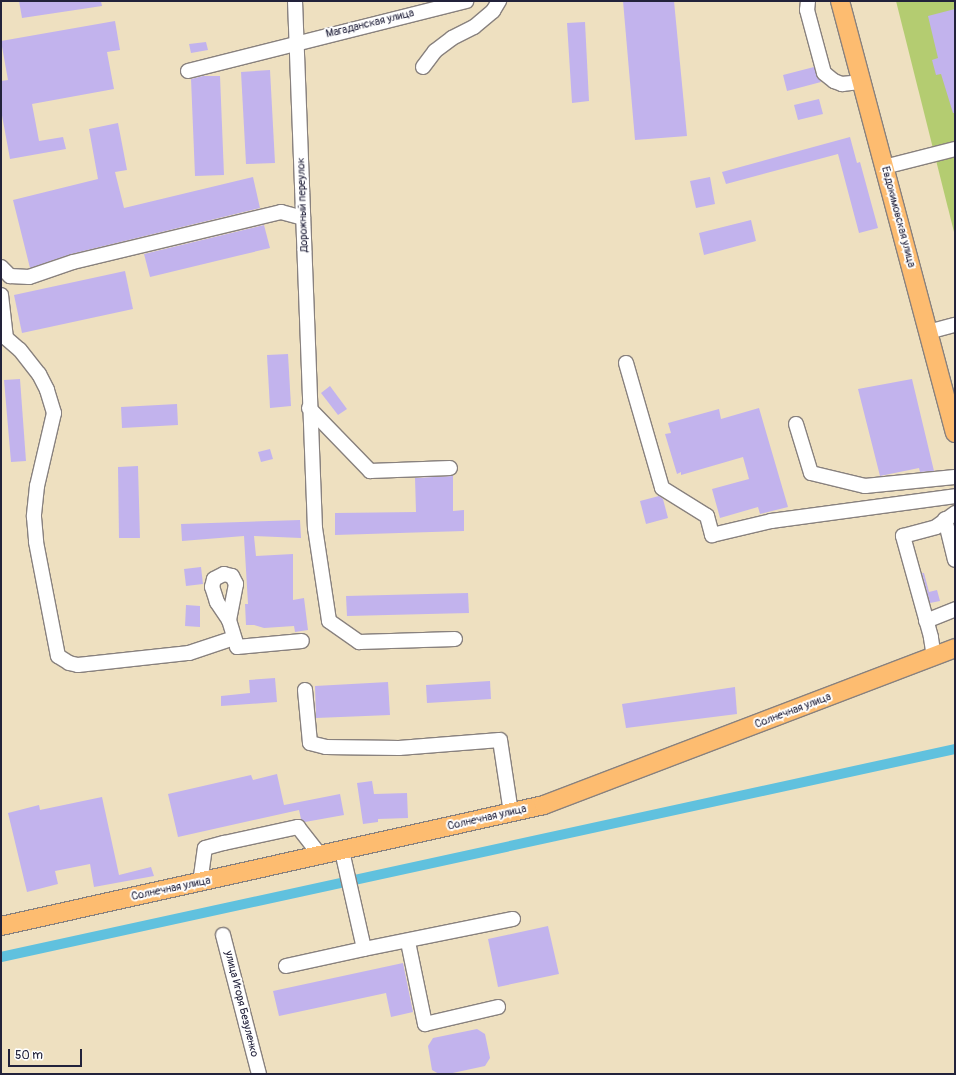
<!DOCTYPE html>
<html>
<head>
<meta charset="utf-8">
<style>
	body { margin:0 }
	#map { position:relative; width:956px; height:1075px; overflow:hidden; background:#eee0c0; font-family:Pangolin,sans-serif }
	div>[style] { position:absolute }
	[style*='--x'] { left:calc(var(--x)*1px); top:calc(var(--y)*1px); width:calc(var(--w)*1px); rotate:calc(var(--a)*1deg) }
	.green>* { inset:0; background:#b4cc71 }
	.canal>* { height:10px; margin:-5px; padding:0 5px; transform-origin:5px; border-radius:5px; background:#60c1de }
	.building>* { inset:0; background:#c2b3ed }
	.roads { filter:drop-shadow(1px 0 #88817e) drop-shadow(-1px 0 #88817e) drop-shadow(0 1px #88817e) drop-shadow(0 -1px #88817e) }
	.minor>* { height:14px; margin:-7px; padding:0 7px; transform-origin:7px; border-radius:7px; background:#fff }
	.major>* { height:18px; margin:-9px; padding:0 9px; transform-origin:9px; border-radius:9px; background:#fdbc70 }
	span { translate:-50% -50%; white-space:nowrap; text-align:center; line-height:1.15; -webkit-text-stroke:4px #fff; paint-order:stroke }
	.street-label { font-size:11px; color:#22223b }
	.frame { position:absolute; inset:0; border:2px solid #22223b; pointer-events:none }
	.scale { position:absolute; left:8px; top:1049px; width:74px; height:18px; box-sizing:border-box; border:2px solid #22223b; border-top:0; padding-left:5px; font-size:12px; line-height:14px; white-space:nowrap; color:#22223b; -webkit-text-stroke:3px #fff; paint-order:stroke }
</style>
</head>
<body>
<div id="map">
	<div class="green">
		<i style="clip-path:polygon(896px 1px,955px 1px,955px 236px)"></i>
	</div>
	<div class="canal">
		<i style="--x:1;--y:957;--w:976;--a:-12.3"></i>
	</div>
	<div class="building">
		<i style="clip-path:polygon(19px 1px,101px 1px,102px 6px,22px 18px)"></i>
		<i style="clip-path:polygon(623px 1px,674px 1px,687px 136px,635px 140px)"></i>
		<i style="clip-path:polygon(955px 9px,955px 113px,953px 113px,941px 74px,936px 75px,932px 60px,938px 58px,928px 16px)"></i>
		<i style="clip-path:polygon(115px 21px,120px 50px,107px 52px,114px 89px,32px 104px,39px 141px,63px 137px,66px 149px,10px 159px,1px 110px,1px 81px,8px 80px,1px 41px)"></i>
		<i style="clip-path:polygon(585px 22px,589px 101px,572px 103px,567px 23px)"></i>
		<i style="clip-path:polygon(206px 42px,208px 50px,191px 53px,189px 44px)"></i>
		<i style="clip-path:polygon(814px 67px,821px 82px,787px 91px,783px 75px)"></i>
		<i style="clip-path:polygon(270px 70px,275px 163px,246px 164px,241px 72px)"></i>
		<i style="clip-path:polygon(203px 76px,220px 76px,224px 175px,195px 176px,191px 79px)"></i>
		<i style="clip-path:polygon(819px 99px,823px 114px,798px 120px,794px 105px)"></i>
		<i style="clip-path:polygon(118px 123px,127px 170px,115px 172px,124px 208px,253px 177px,260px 208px,71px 254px,30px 268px,13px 200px,98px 179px,89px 129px)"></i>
		<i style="clip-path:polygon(850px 137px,857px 163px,860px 162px,878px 228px,859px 233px,838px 154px,726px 184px,722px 172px)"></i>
		<i style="clip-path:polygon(710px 177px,715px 204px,696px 208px,690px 181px)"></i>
		<i style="clip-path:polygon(751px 220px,756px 241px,704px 255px,699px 233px)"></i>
		<i style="clip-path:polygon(264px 225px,270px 248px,150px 277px,144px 254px)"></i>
		<i style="clip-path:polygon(125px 271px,133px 309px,22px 333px,14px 295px)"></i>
		<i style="clip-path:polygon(288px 354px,291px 406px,270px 408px,267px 355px)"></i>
		<i style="clip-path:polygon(20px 379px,26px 461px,11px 462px,4px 380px)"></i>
		<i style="clip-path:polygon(912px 379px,934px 471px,920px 472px,919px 468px,880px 476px,858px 389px)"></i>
		<i style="clip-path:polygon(330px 386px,347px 409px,338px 415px,321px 393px)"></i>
		<i style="clip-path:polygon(177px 404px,178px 425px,122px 428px,121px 407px)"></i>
		<i style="clip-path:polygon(759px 408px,788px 507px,760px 514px,758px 507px,720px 518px,712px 489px,749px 479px,743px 457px,681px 475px,681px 472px,677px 474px,665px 434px,671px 433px,668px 423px,719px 409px,721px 419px)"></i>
		<i style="clip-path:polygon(270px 449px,273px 459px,261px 462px,258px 452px)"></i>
		<i style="clip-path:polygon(138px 466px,140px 538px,119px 538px,118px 467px)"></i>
		<i style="clip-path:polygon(453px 476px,453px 511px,464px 510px,464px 531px,335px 535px,335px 513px,416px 512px,415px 478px)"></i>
		<i style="clip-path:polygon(659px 496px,663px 499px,668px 518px,646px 524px,640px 501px)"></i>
		<i style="clip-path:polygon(300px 520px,301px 538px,254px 536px,256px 556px,293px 554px,293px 600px,304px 598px,308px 630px,295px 632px,294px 626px,264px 628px,254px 625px,246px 625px,245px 604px,248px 604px,244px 536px,182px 541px,181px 524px)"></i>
		<i style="clip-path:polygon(201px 567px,203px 584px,186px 586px,184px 569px)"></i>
		<i style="clip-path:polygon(922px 573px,924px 573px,929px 592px,937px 590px,940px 601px,930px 603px)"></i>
		<i style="clip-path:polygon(468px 593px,469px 613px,347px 616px,346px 596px)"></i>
		<i style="clip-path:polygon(186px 605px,200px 606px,200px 627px,185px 626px)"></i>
		<i style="clip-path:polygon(275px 678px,277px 702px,221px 706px,221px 696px,250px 693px,249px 680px)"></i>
		<i style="clip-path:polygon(490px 681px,491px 699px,427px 703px,426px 685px)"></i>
		<i style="clip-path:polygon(388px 682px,390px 715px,316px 718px,315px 686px)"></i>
		<i style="clip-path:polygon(735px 687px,737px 714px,626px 728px,622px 704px)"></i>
		<i style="clip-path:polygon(277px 774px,284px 805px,340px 794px,344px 815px,305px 822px,301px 819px,299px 810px,178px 837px,168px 794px,251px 775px,253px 780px)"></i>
		<i style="clip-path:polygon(372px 781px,374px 794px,407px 793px,408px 818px,378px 819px,378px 822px,363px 824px,357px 783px)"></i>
		<i style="clip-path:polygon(102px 797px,119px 875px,151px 867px,154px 876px,94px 887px,90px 864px,55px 871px,58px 884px,27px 892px,8px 813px,39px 805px,40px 810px)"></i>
		<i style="clip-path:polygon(548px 926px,559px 974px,498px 987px,488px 939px)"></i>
		<i style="clip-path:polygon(403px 963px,413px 1012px,391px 1017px,386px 993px,279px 1016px,273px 991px)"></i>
		<i style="clip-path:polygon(477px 1029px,485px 1034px,490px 1058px,485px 1066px,448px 1074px,439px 1074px,432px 1070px,428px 1046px,433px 1038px)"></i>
	</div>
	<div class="roads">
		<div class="minor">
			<i style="--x:295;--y:1;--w:527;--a:87.83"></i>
			<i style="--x:315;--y:528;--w:94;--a:81.4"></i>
			<i style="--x:329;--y:621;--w:37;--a:35"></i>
			<i style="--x:359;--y:642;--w:96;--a:-1.8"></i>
			<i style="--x:808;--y:1;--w:9;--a:96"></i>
			<i style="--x:807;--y:10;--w:65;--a:74.9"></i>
			<i style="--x:824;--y:73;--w:13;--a:39"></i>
			<i style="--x:834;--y:81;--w:9;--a:21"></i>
			<i style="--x:842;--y:84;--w:20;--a:-6"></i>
			<i style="--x:423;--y:67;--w:20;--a:-53"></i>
			<i style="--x:435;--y:51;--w:21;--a:-37"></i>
			<i style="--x:452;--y:38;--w:25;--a:-27"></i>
			<i style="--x:474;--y:27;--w:25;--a:-40"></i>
			<i style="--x:493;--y:11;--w:12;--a:-59"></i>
			<i style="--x:188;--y:71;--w:287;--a:-14.1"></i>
			<i style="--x:884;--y:167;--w:73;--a:-14.2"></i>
			<i style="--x:1;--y:267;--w:13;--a:45"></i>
			<i style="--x:10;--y:276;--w:19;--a:3"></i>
			<i style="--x:29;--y:277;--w:46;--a:-18.8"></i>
			<i style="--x:73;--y:262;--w:214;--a:-13.5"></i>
			<i style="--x:281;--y:212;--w:23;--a:15"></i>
			<i style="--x:1;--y:295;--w:43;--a:83.4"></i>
			<i style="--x:6;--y:338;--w:18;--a:41"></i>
			<i style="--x:20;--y:350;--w:31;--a:52"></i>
			<i style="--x:39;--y:374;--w:18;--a:63"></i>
			<i style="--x:47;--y:390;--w:24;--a:73"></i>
			<i style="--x:54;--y:413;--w:75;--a:103.1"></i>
			<i style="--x:37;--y:486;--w:31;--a:96"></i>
			<i style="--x:34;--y:517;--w:25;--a:85"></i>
			<i style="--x:36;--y:542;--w:116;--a:79.1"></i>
			<i style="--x:58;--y:656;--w:13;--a:32"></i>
			<i style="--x:69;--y:663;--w:9;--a:13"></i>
			<i style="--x:78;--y:665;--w:112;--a:-6.2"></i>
			<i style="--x:189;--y:653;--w:47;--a:-18.4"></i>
			<i style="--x:928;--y:332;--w:28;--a:-15"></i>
			<i style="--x:626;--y:363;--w:130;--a:73.9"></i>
			<i style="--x:662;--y:488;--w:53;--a:31.9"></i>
			<i style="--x:707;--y:516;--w:20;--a:75"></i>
			<i style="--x:712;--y:535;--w:61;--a:-13.3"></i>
			<i style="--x:771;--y:521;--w:186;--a:-7.7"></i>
			<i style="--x:309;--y:408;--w:88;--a:45.9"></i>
			<i style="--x:370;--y:471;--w:80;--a:-2.1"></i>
			<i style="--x:796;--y:424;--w:51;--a:73"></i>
			<i style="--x:811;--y:473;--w:56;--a:13.5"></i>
			<i style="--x:865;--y:486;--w:90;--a:-5.7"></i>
			<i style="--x:945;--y:519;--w:42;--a:76.3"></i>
			<i style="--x:229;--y:620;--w:22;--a:-124"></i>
			<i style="--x:217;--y:602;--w:16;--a:-108"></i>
			<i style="--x:212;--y:587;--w:8;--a:-76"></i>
			<i style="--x:214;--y:579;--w:11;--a:-27"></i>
			<i style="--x:224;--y:574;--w:8;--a:14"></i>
			<i style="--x:232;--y:576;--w:9;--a:63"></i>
			<i style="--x:236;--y:584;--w:37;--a:101"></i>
			<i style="--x:229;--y:620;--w:28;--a:73"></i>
			<i style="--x:237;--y:647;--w:65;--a:-5.3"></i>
			<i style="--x:926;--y:621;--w:31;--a:-22"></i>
			<i style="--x:934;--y:657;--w:20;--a:-99"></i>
			<i style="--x:931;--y:637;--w:105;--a:-105.5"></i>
			<i style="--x:903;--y:536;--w:34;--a:-15"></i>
			<i style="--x:936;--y:527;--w:24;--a:-36"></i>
			<i style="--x:305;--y:690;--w:53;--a:84.6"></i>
			<i style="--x:310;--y:743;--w:16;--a:14"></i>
			<i style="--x:326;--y:747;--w:73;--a:0.8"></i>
			<i style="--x:399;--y:748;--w:101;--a:-4.5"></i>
			<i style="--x:500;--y:740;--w:74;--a:81.4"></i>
			<i style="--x:342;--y:851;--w:100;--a:77.3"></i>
			<i style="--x:364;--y:949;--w:152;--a:-11.4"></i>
			<i style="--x:200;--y:883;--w:35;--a:-82"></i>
			<i style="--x:205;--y:848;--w:20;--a:-15"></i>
			<i style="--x:224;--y:843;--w:76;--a:-12.2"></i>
			<i style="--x:298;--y:827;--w:37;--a:52"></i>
			<i style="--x:223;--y:935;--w:144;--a:75.5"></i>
			<i style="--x:408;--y:942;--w:84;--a:78.3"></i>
			<i style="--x:425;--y:1024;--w:75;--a:-13.1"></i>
			<i style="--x:286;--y:966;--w:80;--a:-12.3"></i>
		</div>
		<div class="major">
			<i style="--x:840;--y:1;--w:447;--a:75.1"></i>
			<i style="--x:1;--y:926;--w:556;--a:-12.56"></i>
			<i style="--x:544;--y:805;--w:440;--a:-20.9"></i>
		</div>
	</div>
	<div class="street-label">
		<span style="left:370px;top:24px;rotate:-14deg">Магаданская улица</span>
		<span style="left:303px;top:205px;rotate:-92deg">Дорожный переулок</span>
		<span style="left:898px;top:217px;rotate:75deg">Евдокимовская улица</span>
		<span style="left:793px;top:711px;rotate:-21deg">Солнечная улица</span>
		<span style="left:487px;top:818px;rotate:-13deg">Солнечная улица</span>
		<span style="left:171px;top:889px;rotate:-12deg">Солнечная улица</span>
		<span style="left:241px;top:1004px;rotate:76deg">улица Игоря Безуленко</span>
	</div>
	<div class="frame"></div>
	<div class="scale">50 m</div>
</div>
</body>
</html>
